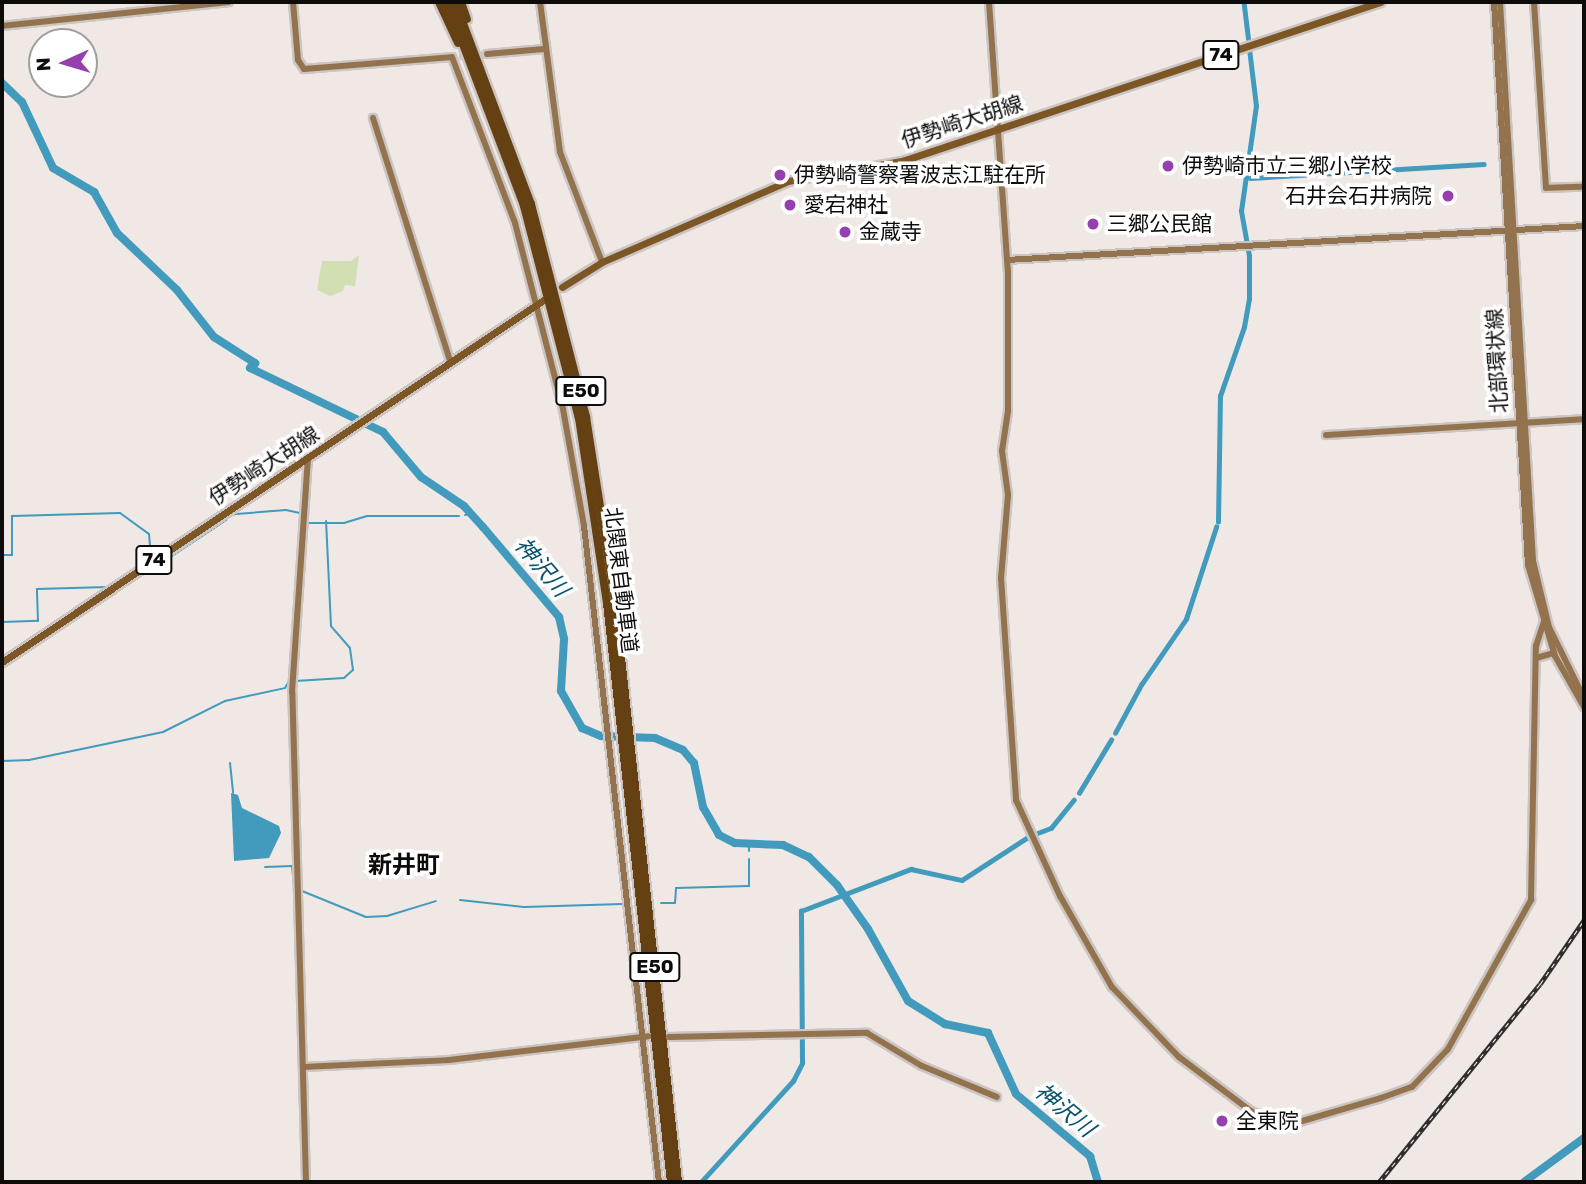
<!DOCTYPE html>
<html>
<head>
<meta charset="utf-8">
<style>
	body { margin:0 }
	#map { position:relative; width:1586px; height:1184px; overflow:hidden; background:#f0e8e5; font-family:Rubik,"Noto Sans JP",sans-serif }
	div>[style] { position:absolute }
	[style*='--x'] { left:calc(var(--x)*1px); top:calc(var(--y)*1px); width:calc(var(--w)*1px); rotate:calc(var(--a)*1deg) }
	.green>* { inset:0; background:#d1dfb3 }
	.water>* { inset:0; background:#429abc }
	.stream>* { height:2px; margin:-1px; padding:0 1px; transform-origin:1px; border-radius:1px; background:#429abc }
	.canal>* { height:4.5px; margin:-2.25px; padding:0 2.25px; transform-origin:2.25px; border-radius:2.25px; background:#429abc }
	.river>* { height:8px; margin:-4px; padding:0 4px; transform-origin:4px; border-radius:4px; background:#429abc }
	.secondary-tunnel>* { height:6px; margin-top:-3px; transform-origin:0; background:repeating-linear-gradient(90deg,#cec7c4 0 6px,transparent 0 9px) }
	.roads { filter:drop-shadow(2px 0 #ccc5c2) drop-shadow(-2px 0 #ccc5c2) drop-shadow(0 2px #ccc5c2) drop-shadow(0 -2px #ccc5c2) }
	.secondary>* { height:6px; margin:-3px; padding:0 3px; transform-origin:3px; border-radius:3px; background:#93724e }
	.primary>* { height:7px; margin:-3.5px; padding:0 3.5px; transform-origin:3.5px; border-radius:3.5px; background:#7d5626 }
	.highway>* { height:8px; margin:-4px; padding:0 4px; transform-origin:4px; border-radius:4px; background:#644012 }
	.rail>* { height:4.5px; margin-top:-2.25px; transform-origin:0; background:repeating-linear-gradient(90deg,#fff 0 5px,#312e2d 0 10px); box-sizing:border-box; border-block:2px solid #312e2d }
	.dots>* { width:19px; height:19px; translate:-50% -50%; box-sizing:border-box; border:4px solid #fff; border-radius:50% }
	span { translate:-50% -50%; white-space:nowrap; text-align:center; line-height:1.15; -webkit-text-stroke:7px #fff; paint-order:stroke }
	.shield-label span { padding:2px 5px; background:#fff; border:2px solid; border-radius:5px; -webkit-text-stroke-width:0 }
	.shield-label { font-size:19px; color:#0e0c0b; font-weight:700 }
	.street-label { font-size:21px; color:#0e0c0b }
	.poi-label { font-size:21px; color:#0e0c0b }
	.left { translate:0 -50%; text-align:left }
	.right { translate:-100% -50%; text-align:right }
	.water-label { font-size:23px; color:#0b536c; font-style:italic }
	.quarter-label { font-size:24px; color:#0e0c0b; font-weight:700 }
	.frame { position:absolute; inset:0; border:4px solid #0e0c0b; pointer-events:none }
	.north { position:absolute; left:28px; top:28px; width:70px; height:70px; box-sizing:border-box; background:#fff; border:2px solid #9f9e9d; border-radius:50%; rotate:266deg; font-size:19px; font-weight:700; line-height:28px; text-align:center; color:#0e0c0b }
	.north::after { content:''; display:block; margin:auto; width:24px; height:32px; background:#9540ae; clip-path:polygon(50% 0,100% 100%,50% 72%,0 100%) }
</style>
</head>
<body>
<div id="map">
	<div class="green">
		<i style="clip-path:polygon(359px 255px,355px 286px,345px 285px,343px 291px,330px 296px,317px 290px,322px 261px,351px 261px)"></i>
	</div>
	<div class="water">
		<i style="clip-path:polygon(231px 793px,238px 795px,242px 808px,279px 826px,281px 833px,269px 858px,234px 861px)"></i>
	</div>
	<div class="stream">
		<i style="--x:2;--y:16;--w:6;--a:90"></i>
		<i style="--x:465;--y:515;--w:5;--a:-11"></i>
		<i style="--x:220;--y:520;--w:17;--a:-21"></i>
		<i style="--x:236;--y:514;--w:50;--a:-4.6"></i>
		<i style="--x:286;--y:510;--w:14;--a:12"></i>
		<i style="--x:300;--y:513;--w:9;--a:77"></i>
		<i style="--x:307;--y:523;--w:37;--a:0"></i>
		<i style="--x:344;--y:523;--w:24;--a:-17"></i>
		<i style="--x:367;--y:516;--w:92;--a:0"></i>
		<i style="--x:152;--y:546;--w:17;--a:0"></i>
		<i style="--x:2;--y:555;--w:10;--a:0"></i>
		<i style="--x:12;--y:555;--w:39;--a:-90"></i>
		<i style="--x:12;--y:516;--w:108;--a:-1.6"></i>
		<i style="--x:120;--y:513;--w:36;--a:36"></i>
		<i style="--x:149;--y:534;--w:25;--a:85"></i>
		<i style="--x:163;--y:562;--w:76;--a:-33.7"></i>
		<i style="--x:2;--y:622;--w:36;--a:-2"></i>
		<i style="--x:38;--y:621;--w:32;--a:-92"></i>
		<i style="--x:37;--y:589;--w:71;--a:-1.6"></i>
		<i style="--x:295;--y:681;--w:49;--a:-3.5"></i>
		<i style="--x:344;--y:678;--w:12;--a:-42"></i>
		<i style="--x:353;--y:670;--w:22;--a:-98"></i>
		<i style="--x:350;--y:648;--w:29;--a:-131"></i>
		<i style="--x:331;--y:626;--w:105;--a:-92.7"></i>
		<i style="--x:2;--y:761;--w:27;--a:-2"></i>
		<i style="--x:29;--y:760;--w:137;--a:-11.8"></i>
		<i style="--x:163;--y:732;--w:69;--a:-26.6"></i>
		<i style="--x:225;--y:701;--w:61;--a:-12.2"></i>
		<i style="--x:285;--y:688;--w:8;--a:-60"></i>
		<i style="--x:230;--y:763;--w:30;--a:84"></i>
		<i style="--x:749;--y:843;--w:8;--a:90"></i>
		<i style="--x:265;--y:867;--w:27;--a:-2"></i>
		<i style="--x:292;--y:866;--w:18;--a:84"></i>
		<i style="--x:302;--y:891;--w:69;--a:22.1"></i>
		<i style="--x:366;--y:917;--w:21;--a:-3"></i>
		<i style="--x:387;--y:916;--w:51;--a:-17"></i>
		<i style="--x:460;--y:900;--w:64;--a:6.2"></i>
		<i style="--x:524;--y:907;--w:98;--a:-1.8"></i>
		<i style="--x:661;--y:903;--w:14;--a:0"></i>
		<i style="--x:675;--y:903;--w:15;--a:-86"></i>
		<i style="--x:676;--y:888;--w:73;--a:-1.6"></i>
		<i style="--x:749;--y:886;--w:27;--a:-90"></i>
	</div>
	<div class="canal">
		<i style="--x:1244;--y:2;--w:41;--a:83"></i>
		<i style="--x:1250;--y:178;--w:234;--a:-3.4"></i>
		<i style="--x:1218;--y:522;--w:126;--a:-89.1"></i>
		<i style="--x:1220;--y:396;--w:73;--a:-70.8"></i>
		<i style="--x:1244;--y:327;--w:28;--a:-80"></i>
		<i style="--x:1249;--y:299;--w:43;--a:-90"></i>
		<i style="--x:1249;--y:256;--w:46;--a:-100.1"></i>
		<i style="--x:1241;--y:211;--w:106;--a:-81.9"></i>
		<i style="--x:1256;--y:106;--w:57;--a:-97"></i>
		<i style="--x:1115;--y:733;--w:55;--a:-61.6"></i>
		<i style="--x:1141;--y:685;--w:80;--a:-55.7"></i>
		<i style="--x:1186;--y:619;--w:97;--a:-71.9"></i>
		<i style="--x:1079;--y:793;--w:62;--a:-58.9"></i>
		<i style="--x:1035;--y:834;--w:17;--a:-21"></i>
		<i style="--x:1051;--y:828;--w:36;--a:-51"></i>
		<i style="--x:701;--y:1182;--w:137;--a:-47.7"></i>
		<i style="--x:793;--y:1081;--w:20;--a:-63"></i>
		<i style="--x:802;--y:1063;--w:152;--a:-90.4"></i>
		<i style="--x:801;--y:911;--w:118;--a:-20.9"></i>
		<i style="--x:911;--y:869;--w:52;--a:12.2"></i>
		<i style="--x:962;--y:880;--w:79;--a:-33.1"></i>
	</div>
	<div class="river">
		<i style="--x:2;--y:83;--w:28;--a:44"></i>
		<i style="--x:22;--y:102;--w:73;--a:64.8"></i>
		<i style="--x:53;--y:168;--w:48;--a:30.3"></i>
		<i style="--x:94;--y:192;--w:47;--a:60.7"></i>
		<i style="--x:117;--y:233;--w:83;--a:43.5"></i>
		<i style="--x:177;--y:290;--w:60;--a:51.8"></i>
		<i style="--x:214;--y:337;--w:49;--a:32.4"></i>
		<i style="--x:255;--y:363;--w:7;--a:135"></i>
		<i style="--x:250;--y:368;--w:148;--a:25.7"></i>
		<i style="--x:383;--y:432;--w:59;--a:49.8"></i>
		<i style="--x:421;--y:477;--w:52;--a:34"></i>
		<i style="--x:464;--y:506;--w:28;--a:48"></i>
		<i style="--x:483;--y:527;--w:118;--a:49.8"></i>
		<i style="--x:559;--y:617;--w:23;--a:77"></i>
		<i style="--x:564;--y:639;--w:52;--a:93.3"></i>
		<i style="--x:561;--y:691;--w:43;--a:60.4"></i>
		<i style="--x:582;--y:728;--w:21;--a:23"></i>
		<i style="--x:601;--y:736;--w:54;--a:2.1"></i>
		<i style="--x:655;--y:738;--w:30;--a:23"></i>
		<i style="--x:683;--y:750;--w:17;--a:50"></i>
		<i style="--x:694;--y:763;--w:45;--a:78.4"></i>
		<i style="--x:703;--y:807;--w:32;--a:60"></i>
		<i style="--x:719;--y:835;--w:18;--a:27"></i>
		<i style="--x:735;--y:843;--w:48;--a:2.4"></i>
		<i style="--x:783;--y:845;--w:29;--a:25"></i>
		<i style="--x:809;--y:857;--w:40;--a:45"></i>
		<i style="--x:837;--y:885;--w:54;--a:54.8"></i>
		<i style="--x:868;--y:929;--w:82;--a:60.9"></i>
		<i style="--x:908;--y:1001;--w:44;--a:31.9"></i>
		<i style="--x:945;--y:1024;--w:44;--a:11.8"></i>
		<i style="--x:988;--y:1033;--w:67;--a:65.3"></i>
		<i style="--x:1016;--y:1094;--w:97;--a:40"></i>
		<i style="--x:1090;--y:1156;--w:27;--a:73"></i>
		<i style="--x:1524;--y:1182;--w:74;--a:-36.3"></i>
	</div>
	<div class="secondary-tunnel">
		<i style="--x:459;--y:57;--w:28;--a:-6"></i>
	</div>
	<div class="roads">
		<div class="secondary">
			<i style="--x:293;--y:2;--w:58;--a:85.1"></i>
			<i style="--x:298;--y:60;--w:11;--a:56"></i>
			<i style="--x:304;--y:69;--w:148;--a:-4.6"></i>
			<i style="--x:452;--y:57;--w:178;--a:69.2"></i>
			<i style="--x:515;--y:223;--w:192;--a:75.5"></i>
			<i style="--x:563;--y:409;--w:119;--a:79.8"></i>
			<i style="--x:584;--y:526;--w:660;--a:83.48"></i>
			<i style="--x:540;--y:2;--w:151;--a:82.4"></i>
			<i style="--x:560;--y:152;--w:118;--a:69.1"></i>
			<i style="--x:989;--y:2;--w:270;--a:86"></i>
			<i style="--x:1008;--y:271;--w:140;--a:90"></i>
			<i style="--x:1008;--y:411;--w:40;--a:98.5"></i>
			<i style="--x:1002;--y:451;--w:44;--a:82.2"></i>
			<i style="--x:1008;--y:495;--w:83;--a:94.8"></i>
			<i style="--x:1001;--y:578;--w:223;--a:86.1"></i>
			<i style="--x:1016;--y:800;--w:106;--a:65.4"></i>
			<i style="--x:1060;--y:896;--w:105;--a:60.3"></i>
			<i style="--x:1112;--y:987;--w:97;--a:46.3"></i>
			<i style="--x:1179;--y:1057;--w:90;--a:36.9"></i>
			<i style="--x:1251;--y:1111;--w:24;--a:22"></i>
			<i style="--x:1273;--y:1120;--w:26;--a:4"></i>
			<i style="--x:1299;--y:1122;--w:85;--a:-16.3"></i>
			<i style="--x:1381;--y:1098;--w:33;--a:-20"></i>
			<i style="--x:1412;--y:1087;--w:52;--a:-46.5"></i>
			<i style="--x:1448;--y:1049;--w:171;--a:-60.9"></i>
			<i style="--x:1531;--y:900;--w:254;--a:-88.9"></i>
			<i style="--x:1536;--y:646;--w:32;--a:-72"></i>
			<i style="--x:1494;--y:2;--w:564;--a:86.54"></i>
			<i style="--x:1528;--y:565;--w:95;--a:73.5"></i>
			<i style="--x:1555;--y:656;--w:59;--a:60.4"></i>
			<i style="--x:1500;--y:2;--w:560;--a:86.62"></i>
			<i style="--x:1533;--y:561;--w:68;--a:76.4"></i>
			<i style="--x:1549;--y:627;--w:79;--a:63.8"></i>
			<i style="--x:1534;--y:2;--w:186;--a:86.3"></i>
			<i style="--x:1546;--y:188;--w:38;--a:-2"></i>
			<i style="--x:2;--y:26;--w:228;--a:-6"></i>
			<i style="--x:487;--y:54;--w:57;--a:-5"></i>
			<i style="--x:373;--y:118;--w:255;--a:72.4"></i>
			<i style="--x:1007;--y:260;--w:578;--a:-3.37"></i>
			<i style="--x:1326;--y:435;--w:258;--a:-3.5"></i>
			<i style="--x:1536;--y:658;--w:19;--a:-16"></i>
			<i style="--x:669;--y:1037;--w:198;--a:-1.2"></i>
			<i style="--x:867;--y:1033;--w:64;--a:31"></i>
			<i style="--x:922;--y:1066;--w:81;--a:22.5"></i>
			<i style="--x:303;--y:1067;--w:146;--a:-2.7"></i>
			<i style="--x:449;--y:1060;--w:201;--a:-6.8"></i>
			<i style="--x:306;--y:1182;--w:490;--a:-91.6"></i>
			<i style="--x:292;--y:692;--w:235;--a:-86.1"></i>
		</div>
		<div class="primary">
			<i style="--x:562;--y:287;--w:47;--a:-32"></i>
			<i style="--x:602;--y:262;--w:203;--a:-23.5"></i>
			<i style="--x:788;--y:181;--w:116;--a:-10"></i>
			<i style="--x:902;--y:161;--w:504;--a:-18.4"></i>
			<i style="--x:2;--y:662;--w:653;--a:-33.76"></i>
		</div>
		<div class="highway">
			<i style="--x:439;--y:2;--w:45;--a:65.1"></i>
			<i style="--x:447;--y:2;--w:218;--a:69.3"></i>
			<i style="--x:524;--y:206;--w:219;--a:75.5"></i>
			<i style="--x:579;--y:418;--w:187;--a:81.4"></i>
			<i style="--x:607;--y:603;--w:583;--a:83.69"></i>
			<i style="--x:455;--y:2;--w:216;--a:69.4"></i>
			<i style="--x:531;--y:204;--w:220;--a:75.5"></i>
			<i style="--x:586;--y:417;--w:187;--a:81.1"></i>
			<i style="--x:615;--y:602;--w:583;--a:83.8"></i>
			<i style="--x:461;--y:2;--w:18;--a:71"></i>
		</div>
	</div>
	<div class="rail">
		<i style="--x:1379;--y:1182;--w:255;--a:-50.9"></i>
		<i style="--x:1540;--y:984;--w:78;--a:-55.5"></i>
	</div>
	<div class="dots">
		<i style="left:1168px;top:166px;background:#9540ae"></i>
		<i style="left:780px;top:175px;background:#9540ae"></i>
		<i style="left:1448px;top:196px;background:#9540ae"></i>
		<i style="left:790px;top:205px;background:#9540ae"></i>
		<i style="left:1093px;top:224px;background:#9540ae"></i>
		<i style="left:845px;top:232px;background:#9540ae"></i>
		<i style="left:1222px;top:1121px;background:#9540ae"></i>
	</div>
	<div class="shield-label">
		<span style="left:1221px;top:55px">74</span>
		<span style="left:581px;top:391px">E50</span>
		<span style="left:154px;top:560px">74</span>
		<span style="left:655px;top:967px">E50</span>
	</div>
	<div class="street-label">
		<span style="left:962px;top:122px;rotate:-18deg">伊勢崎大胡線</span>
		<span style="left:1497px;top:361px;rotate:-93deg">北部環状線</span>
		<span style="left:264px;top:466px;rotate:-33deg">伊勢崎大胡線</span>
		<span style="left:621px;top:580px;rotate:83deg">北関東自動車道</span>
	</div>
	<div class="poi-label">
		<span class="left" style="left:1182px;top:166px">伊勢崎市立三郷小学校</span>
		<span class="left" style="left:794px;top:175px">伊勢崎警察署波志江駐在所</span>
		<span class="right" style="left:1432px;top:196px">石井会石井病院</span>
		<span class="left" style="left:804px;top:205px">愛宕神社</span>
		<span class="left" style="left:1107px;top:224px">三郷公民館</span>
		<span class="left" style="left:859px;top:232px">金蔵寺</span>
		<span class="left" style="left:1236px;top:1121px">全東院</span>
	</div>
	<div class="water-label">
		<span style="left:542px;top:567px;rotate:50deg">神沢川</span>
		<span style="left:1065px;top:1110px;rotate:40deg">神沢川</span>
	</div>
	<div class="quarter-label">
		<span style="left:404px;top:866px">新井町</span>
	</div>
	<div class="frame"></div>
	<div class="north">N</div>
</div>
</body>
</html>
